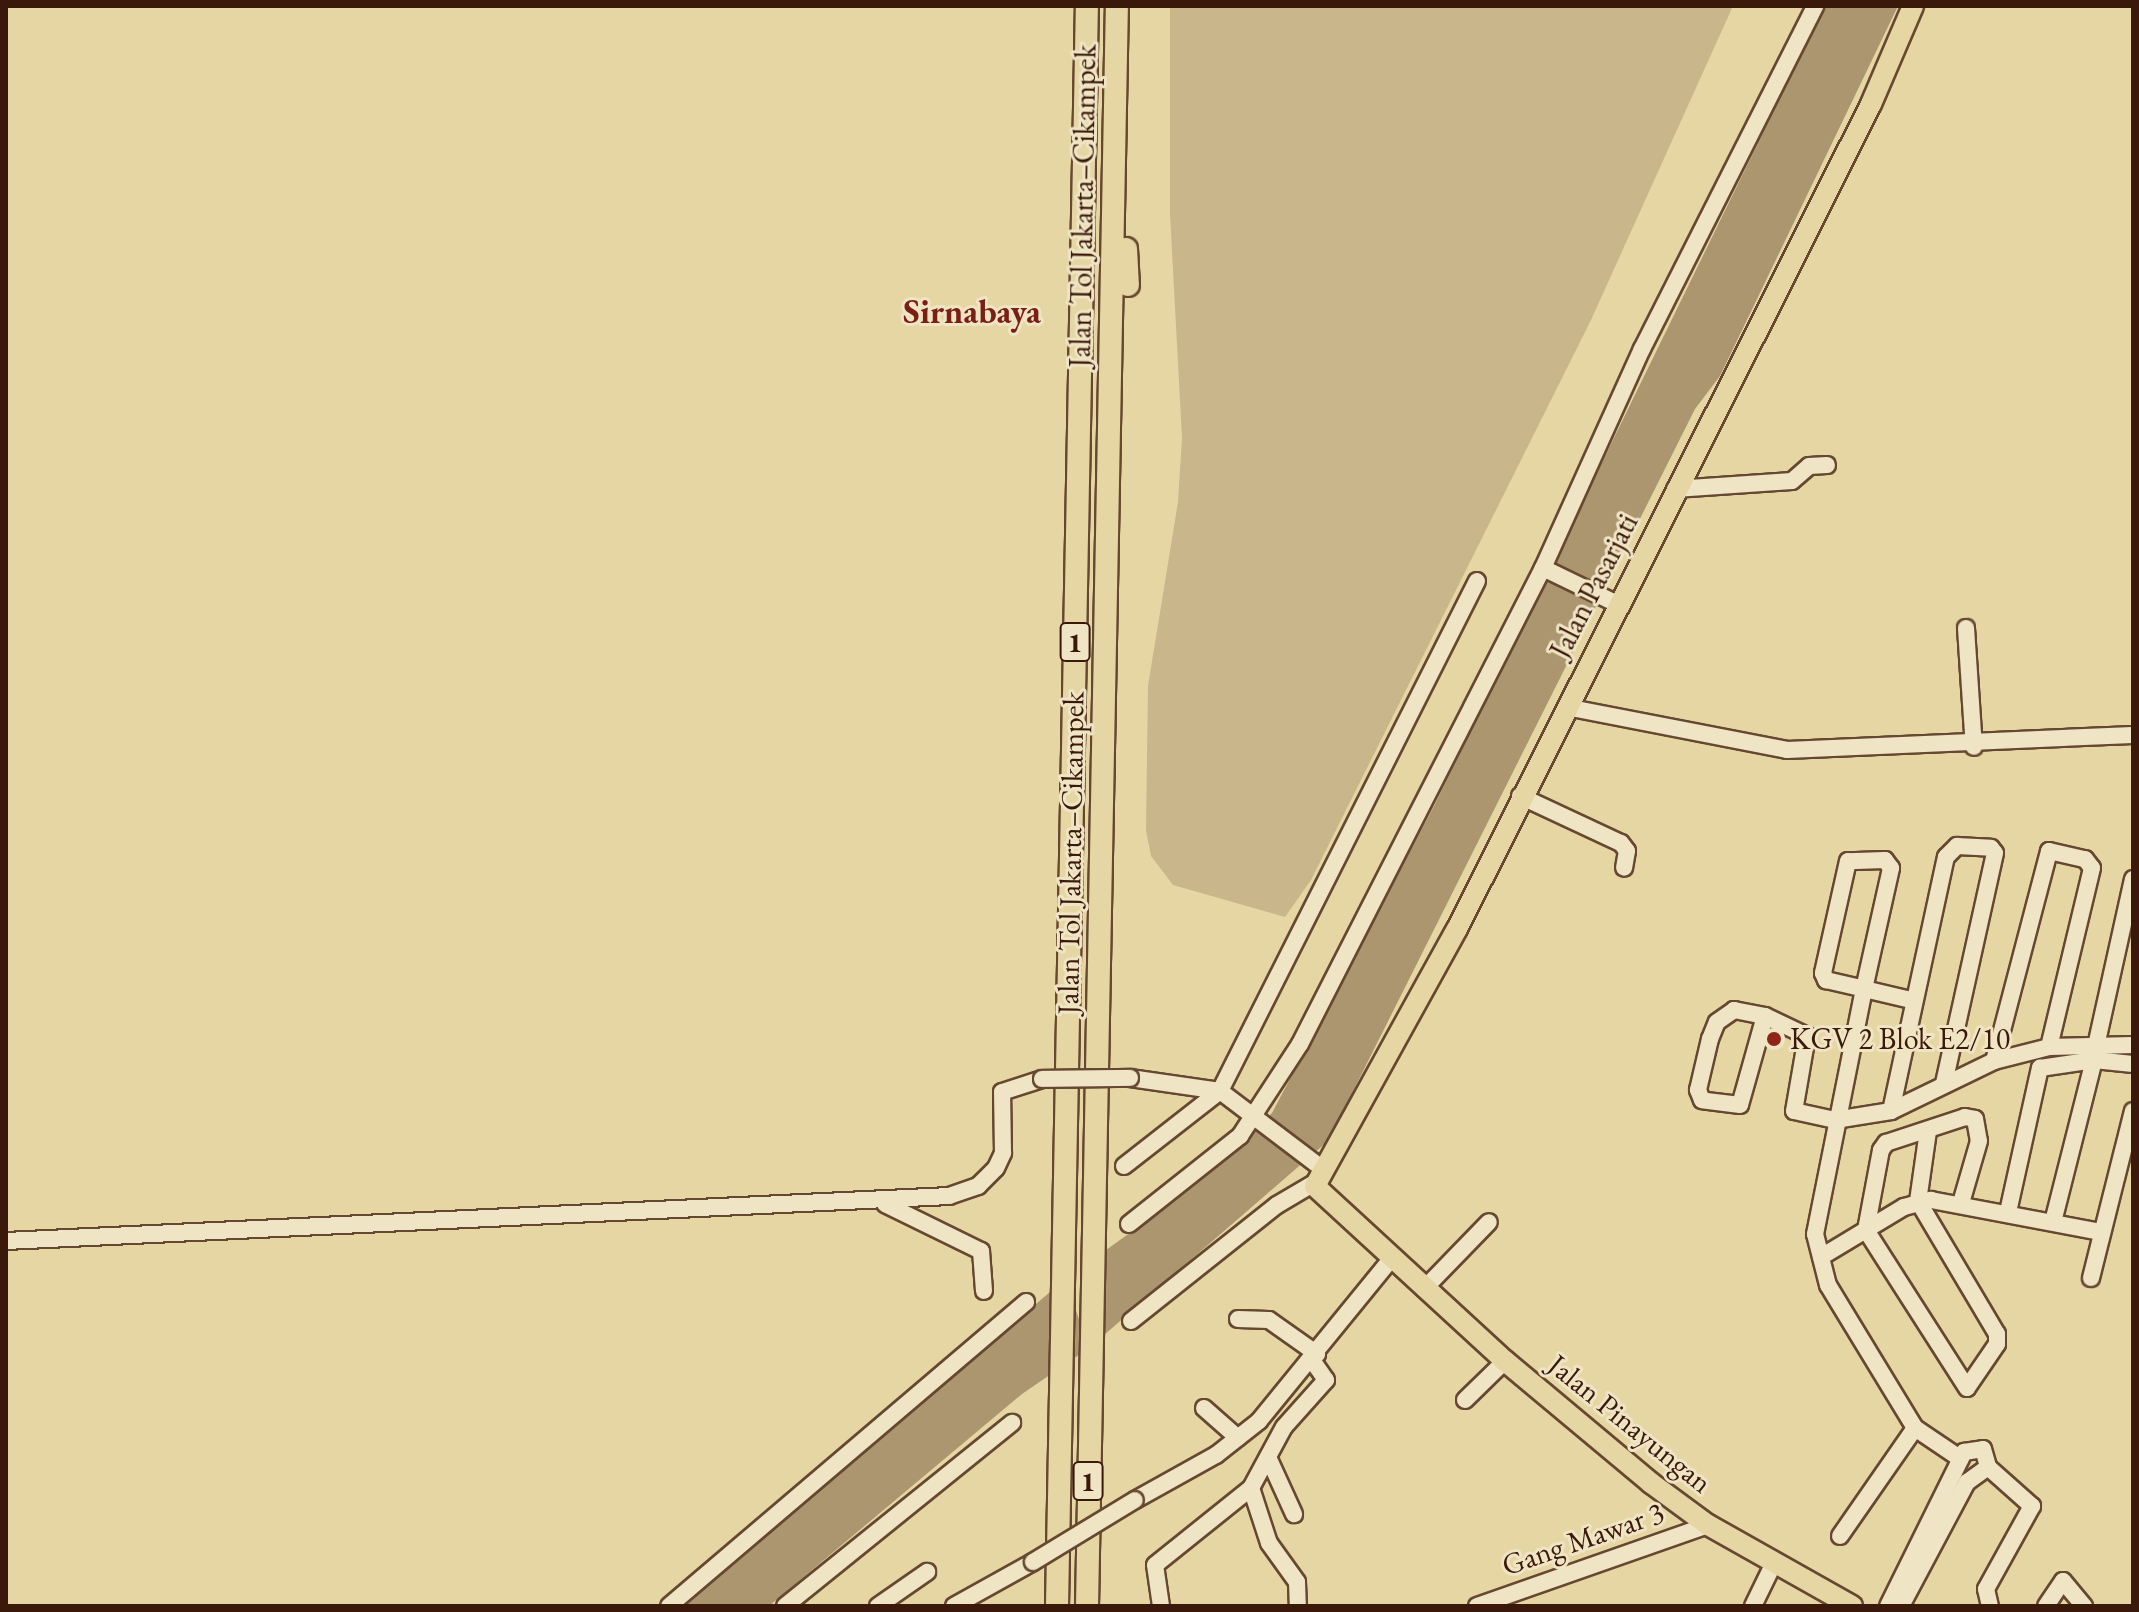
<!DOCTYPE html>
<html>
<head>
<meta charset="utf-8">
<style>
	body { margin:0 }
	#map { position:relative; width:2139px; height:1612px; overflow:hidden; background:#e6d6a4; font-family:"EB Garamond",serif }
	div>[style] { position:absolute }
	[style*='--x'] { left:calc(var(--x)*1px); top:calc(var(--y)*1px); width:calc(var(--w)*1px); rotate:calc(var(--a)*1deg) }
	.green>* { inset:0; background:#c9b68a }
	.water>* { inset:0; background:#ac9670 }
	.roads { filter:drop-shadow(2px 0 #664830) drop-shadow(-2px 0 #664830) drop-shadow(0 2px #664830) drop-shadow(0 -2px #664830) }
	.minor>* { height:16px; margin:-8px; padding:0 8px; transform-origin:8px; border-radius:8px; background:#efe4c4 }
	.major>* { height:20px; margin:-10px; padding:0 10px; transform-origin:10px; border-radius:10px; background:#e6d6a4 }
	.highway>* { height:22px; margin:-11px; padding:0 11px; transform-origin:11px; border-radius:11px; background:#e6d6a4 }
	.bridges { filter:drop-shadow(2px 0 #664830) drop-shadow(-2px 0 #664830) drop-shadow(0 2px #664830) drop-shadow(0 -2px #664830) }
	.minor-bridge>* { height:16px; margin:-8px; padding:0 8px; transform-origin:8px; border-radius:8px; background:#efe4c4 }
	.dots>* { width:22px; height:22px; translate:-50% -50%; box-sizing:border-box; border:4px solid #efe4c4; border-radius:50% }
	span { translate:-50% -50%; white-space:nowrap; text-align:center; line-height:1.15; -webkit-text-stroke:6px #efe4c4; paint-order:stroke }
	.shield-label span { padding:2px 6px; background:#efe4c4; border:2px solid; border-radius:6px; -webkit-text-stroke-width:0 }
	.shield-label { font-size:28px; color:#3b190a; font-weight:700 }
	.street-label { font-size:30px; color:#3b190a }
	.poi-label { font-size:30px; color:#3b190a }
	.left { translate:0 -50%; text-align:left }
	.quarter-label { font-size:34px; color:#7a1f14; font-weight:700 }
	.frame { position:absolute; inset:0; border:8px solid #3b190a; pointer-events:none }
</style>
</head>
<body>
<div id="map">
	<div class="green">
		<i style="clip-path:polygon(1170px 6px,1733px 6px,1591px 320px,1311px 880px,1285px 917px,1173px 885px,1151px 856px,1146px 830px,1148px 686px,1178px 502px,1182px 438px,1170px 214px)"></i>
	</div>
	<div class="water">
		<i style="clip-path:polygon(1825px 6px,1898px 6px,1720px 376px,1695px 409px,1328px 1141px,1089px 1348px,1022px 1394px,769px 1606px,685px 1606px,1065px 1279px,1088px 1345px,1091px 1261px,1182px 1195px,1272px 1113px,1435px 804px)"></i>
	</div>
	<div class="roads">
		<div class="minor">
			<i style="--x:1675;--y:489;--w:117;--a:-3.9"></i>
			<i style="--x:1792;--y:481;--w:23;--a:-41"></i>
			<i style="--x:1809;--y:466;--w:18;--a:-3"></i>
			<i style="--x:1543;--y:568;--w:82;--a:25.9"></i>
			<i style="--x:1966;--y:628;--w:119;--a:86.2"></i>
			<i style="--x:1566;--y:707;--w:225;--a:11"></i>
			<i style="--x:1787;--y:750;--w:346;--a:-2.5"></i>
			<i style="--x:1520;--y:796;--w:111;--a:25"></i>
			<i style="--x:1621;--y:843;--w:10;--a:53"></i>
			<i style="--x:1627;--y:851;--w:17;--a:100"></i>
			<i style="--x:1911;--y:1000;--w:48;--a:-166.8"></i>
			<i style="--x:1864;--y:989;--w:124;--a:-77.4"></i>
			<i style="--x:1891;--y:868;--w:10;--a:-127"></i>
			<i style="--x:1885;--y:860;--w:37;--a:178"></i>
			<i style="--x:1848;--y:861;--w:115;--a:102.6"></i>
			<i style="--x:1823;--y:973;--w:8;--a:67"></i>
			<i style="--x:1826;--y:980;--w:39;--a:13"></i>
			<i style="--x:1864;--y:989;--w:250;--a:101.3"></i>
			<i style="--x:1815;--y:1234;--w:53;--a:75.7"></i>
			<i style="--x:1828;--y:1285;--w:167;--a:58.7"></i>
			<i style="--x:1915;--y:1428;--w:55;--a:34"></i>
			<i style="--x:1765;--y:1016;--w:92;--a:105.7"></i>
			<i style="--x:1740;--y:1105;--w:38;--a:-173"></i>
			<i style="--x:1702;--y:1100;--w:11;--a:-112"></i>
			<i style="--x:1698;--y:1090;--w:52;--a:-76.8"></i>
			<i style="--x:1710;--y:1039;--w:18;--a:-68"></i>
			<i style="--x:1717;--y:1022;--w:21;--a:-35"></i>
			<i style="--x:1734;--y:1010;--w:32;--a:11"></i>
			<i style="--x:1765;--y:1016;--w:47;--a:25.5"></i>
			<i style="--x:1807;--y:1036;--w:76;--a:99.8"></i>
			<i style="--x:1794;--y:1111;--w:42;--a:12.4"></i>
			<i style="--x:1835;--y:1120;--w:57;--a:-9.1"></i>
			<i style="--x:1891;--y:1111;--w:114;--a:-25.9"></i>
			<i style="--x:1994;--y:1061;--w:57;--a:-14.3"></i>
			<i style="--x:2049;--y:1047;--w:84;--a:-1.4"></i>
			<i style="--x:2096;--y:1046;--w:171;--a:-77.5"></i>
			<i style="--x:1994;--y:1061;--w:217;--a:-75.3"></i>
			<i style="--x:2049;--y:851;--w:37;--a:13"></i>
			<i style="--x:2085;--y:859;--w:11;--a:52"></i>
			<i style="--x:2092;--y:868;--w:184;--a:103.5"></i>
			<i style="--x:1130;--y:1078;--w:91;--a:8.2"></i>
			<i style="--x:1220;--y:1091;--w:131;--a:37.2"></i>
			<i style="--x:1891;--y:1111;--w:260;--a:-77.8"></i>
			<i style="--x:1946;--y:857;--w:16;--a:-45"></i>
			<i style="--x:1957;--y:846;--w:34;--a:3"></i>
			<i style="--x:1991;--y:848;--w:6;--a:51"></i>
			<i style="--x:1995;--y:853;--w:236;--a:102.5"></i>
			<i style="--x:1928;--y:1131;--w:71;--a:98.1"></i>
			<i style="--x:1918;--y:1201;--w:155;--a:59.3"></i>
			<i style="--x:1997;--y:1334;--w:10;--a:90"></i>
			<i style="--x:1997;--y:1344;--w:53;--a:124.3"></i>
			<i style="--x:1967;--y:1388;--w:188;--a:-122.6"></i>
			<i style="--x:1866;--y:1230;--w:81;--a:-79.4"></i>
			<i style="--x:1881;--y:1150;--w:9;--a:-54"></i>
			<i style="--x:1886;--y:1143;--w:83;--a:-18.2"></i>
			<i style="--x:1965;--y:1117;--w:10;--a:11"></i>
			<i style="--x:1975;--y:1119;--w:22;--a:80"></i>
			<i style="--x:1979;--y:1141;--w:65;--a:106.2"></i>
			<i style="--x:1124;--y:1166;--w:122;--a:-38"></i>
			<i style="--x:1220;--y:1091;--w:571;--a:-63.26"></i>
			<i style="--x:885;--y:1204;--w:107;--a:26.1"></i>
			<i style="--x:981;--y:1251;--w:40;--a:85.7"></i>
			<i style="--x:2008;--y:1212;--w:148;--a:-77.5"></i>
			<i style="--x:2040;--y:1068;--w:55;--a:-8.4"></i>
			<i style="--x:2094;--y:1060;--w:39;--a:6"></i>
			<i style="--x:2053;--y:1222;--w:167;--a:-75.8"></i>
			<i style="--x:1129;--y:1224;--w:142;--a:-38.4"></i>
			<i style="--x:1240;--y:1136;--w:110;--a:-56.9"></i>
			<i style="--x:1300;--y:1044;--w:534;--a:-62.96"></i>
			<i style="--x:1543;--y:568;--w:240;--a:-65.7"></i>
			<i style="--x:1642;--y:349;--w:384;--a:-63.2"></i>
			<i style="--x:6;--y:1241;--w:944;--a:-2.73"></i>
			<i style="--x:949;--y:1196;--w:31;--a:-19"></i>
			<i style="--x:978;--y:1186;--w:25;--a:-45"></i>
			<i style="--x:996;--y:1168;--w:17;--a:-65"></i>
			<i style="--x:1003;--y:1153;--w:61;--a:-90.9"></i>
			<i style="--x:1002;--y:1092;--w:42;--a:-18"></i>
			<i style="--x:1821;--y:1257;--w:97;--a:-31.1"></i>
			<i style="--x:1904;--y:1207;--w:28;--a:-15"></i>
			<i style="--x:1931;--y:1200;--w:172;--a:10.7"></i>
			<i style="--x:2091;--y:1278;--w:172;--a:-75.9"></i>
			<i style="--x:1424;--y:1289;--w:93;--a:-45.9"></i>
			<i style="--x:1238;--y:1319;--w:31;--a:2"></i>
			<i style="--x:1269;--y:1320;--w:59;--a:35.3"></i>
			<i style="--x:1131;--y:1321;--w:186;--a:-38.5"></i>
			<i style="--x:1277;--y:1205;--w:45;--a:-30.5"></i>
			<i style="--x:1465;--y:1400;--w:56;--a:-44.3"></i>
			<i style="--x:1204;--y:1408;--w:45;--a:41.4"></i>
			<i style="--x:1268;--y:1457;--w:63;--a:65.5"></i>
			<i style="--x:1988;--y:1467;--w:59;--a:41.6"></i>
			<i style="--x:2032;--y:1506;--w:95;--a:119"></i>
			<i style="--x:1986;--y:1589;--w:17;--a:77"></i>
			<i style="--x:1251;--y:1488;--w:58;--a:71.9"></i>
			<i style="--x:1269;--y:1543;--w:48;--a:54.3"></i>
			<i style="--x:1297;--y:1582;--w:23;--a:88"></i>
			<i style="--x:1135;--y:1500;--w:93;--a:-29.1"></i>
			<i style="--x:1216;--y:1455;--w:55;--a:-38.3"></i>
			<i style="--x:1259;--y:1421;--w:209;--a:-50.8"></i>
			<i style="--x:1840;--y:1536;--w:131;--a:-55.2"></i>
			<i style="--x:669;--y:1606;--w:469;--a:-40.4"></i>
			<i style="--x:785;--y:1606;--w:292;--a:-38.9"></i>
			<i style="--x:878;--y:1606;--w:60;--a:-34.8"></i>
			<i style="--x:954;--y:1606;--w:90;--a:-29.1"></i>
			<i style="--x:1161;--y:1606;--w:41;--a:-98.3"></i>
			<i style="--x:1155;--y:1565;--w:123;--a:-38.7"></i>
			<i style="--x:1251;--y:1488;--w:69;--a:-61.6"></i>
			<i style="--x:1284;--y:1427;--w:63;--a:-48.2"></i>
			<i style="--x:1326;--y:1380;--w:24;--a:-125"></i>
			<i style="--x:1477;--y:1606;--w:245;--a:-19.3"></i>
			<i style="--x:1753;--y:1606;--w:48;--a:-64"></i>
			<i style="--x:1888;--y:1606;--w:172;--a:-63.7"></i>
			<i style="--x:1964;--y:1452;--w:19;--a:-9"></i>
			<i style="--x:1983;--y:1449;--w:19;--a:74"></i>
			<i style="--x:1988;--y:1467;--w:26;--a:144"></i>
			<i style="--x:1967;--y:1482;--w:140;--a:118"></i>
			<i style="--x:2046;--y:1606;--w:30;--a:-56"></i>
			<i style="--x:2063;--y:1581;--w:33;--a:50"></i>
		</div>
		<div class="major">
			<i style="--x:1852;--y:1606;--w:165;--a:-150.6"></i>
			<i style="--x:1708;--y:1525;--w:71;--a:-143.6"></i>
			<i style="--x:1651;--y:1483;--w:190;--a:-140.1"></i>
			<i style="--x:1505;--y:1361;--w:258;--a:-137.4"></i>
			<i style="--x:1315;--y:1186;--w:294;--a:-61.1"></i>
			<i style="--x:1457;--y:929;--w:923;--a:-63.35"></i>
			<i style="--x:1871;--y:104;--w:107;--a:-66.8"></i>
		</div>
		<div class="highway">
			<i style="--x:1126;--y:249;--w:36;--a:87"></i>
			<i style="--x:1057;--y:1606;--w:1600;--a:-88.93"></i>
			<i style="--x:1087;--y:1606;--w:1600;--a:-88.93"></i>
		</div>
	</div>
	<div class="bridges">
		<div class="minor-bridge">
			<i style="--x:1042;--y:1079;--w:88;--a:-0.7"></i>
			<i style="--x:1033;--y:1562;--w:119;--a:-31.3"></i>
		</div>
	</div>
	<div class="dots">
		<i style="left:1774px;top:1039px;background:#8f2418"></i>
	</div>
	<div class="shield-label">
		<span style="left:1075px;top:642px">1</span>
		<span style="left:1088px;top:1481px">1</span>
	</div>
	<div class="street-label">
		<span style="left:1083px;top:206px;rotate:-89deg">Jalan Tol Jakarta–Cikampek</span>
		<span style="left:1594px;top:586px;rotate:-63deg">Jalan Pasarjati</span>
		<span style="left:1071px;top:853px;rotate:-89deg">Jalan Tol Jakarta–Cikampek</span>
		<span style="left:1630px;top:1424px;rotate:39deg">Jalan Pinayungan</span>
		<span style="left:1583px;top:1539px;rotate:-19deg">Gang Mawar 3</span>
	</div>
	<div class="poi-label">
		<span class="left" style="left:1790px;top:1039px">KGV 2 Blok E2/10</span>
	</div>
	<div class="quarter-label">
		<span style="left:972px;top:312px">Sirnabaya</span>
	</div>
	<div class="frame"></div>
</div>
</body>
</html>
